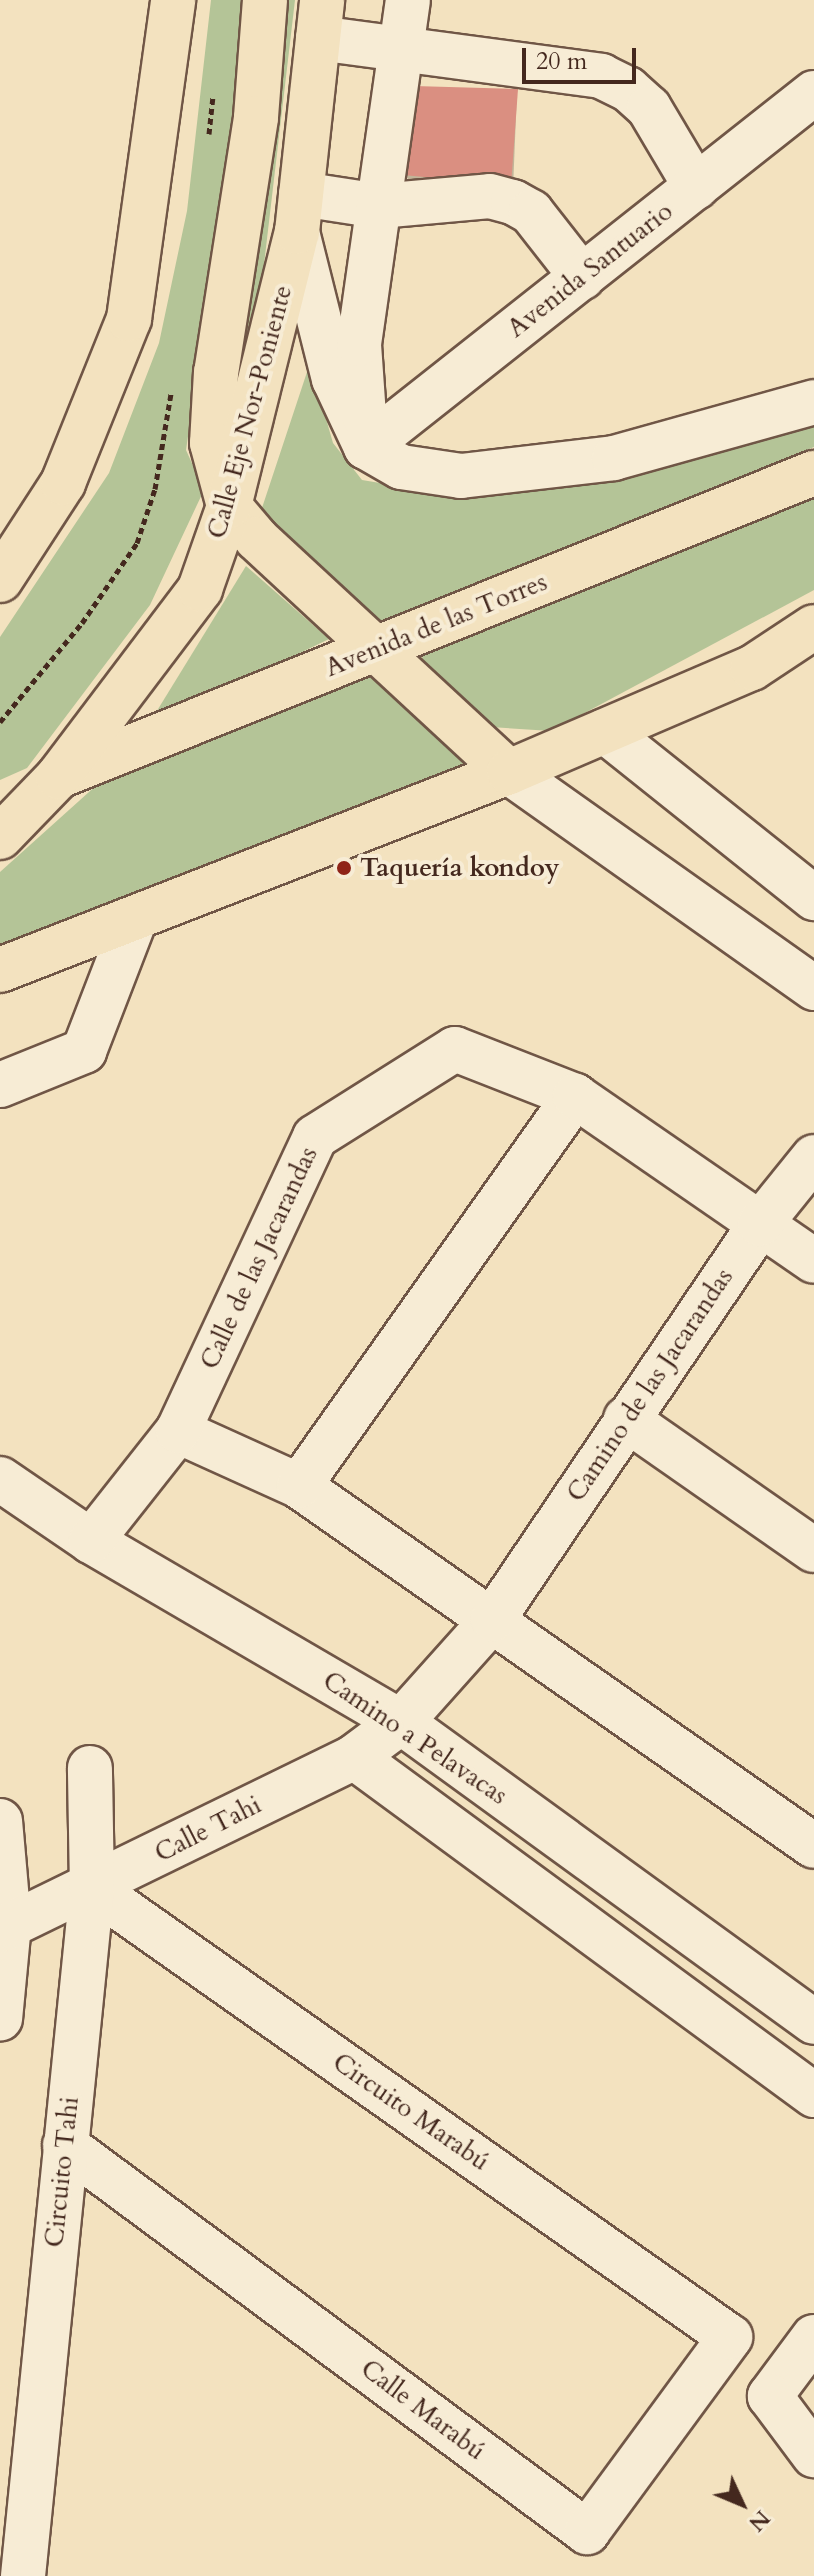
<!DOCTYPE html>
<html>
<head>
<meta charset="utf-8">
<style>
	body { margin:0 }
	#map { position:relative; width:814px; height:2576px; overflow:hidden; background:#f3e2bf; font-family:Cardo,serif }
	div>[style] { position:absolute }
	[style*='--x'] { left:calc(var(--x)*1px); top:calc(var(--y)*1px); width:calc(var(--w)*1px); rotate:calc(var(--a)*1deg) }
	.green>* { inset:0; background:#b4c497 }
	.shadow>* { inset:0; background:#0003 }
	.building>* { inset:0; background:#da8f81 }
	.path>* { height:5px; margin-top:-2.5px; transform-origin:0; background:repeating-linear-gradient(90deg,#44281e 0 6px,transparent 0 10px) }
	.roads { filter:drop-shadow(2px 0 #705646) drop-shadow(-2px 0 #705646) drop-shadow(0 2px #705646) drop-shadow(0 -2px #705646) }
	.minor>* { height:44px; margin:-22px; padding:0 22px; transform-origin:22px; border-radius:22px; background:#f7ecd5 }
	.major>* { height:44px; margin:-22px; padding:0 22px; transform-origin:22px; border-radius:22px; background:#f3e2bf }
	.dots>* { width:22px; height:22px; translate:-50% -50%; box-sizing:border-box; border:4px solid #f7ecd5; border-radius:50% }
	span { translate:-50% -50%; white-space:nowrap; text-align:center; line-height:1.15; -webkit-text-stroke:8px #f7ecd5; paint-order:stroke }
	.street-label { font-size:26px; color:#44281e }
	.poi-label { font-size:26px; color:#44281e; font-weight:700 }
	.left { translate:0 -50%; text-align:left }
	.north { position:absolute; left:702px; top:2464px; width:80px; height:80px; -webkit-text-stroke:6px #f7ecd5; paint-order:stroke; rotate:134deg; font-size:22px; font-weight:700; line-height:32px; text-align:center; color:#44281e }
	.north::after { content:''; display:block; margin:auto; width:28px; height:36px; background:#44281e; clip-path:polygon(50% 0,100% 100%,50% 72%,0 100%) }
	.scale { position:absolute; left:522px; top:48px; width:114px; height:36px; box-sizing:border-box; border:4px solid #44281e; border-top:0; padding-left:10px; font-size:24px; line-height:28px; white-space:nowrap; color:#44281e; -webkit-text-stroke:6px #f7ecd5; paint-order:stroke }
</style>
</head>
<body>
<div id="map">
	<div class="green">
		<i style="clip-path:polygon(211px 0,245px 0,238px 93px,186px 450px,204px 490px,150px 605px,27px 768px,0 780px,0 637px,109px 473px,159px 343px,187px 211px)"></i>
		<i style="clip-path:polygon(283px 0,295px 0,263px 273px,251px 342px,227px 425px)"></i>
		<i style="clip-path:polygon(310px 363px,333px 443px,362px 480px,398px 486px,814px 423px,814px 447px,381px 623px,258px 520px)"></i>
		<i style="clip-path:polygon(814px 495px,814px 590px,551px 731px,490px 727px,421px 662px,424px 652px,450px 638px)"></i>
		<i style="clip-path:polygon(246px 566px,329px 639px,147px 727px)"></i>
		<i style="clip-path:polygon(371px 666px,480px 763px,0 950px,0 872px,109px 774px)"></i>
	</div>
	<div class="shadow">
		<i style="clip-path:polygon(517px 91px,513px 189px,408px 179px,405px 174px)"></i>
	</div>
	<div class="building">
		<i style="clip-path:polygon(414px 86px,518px 89px,511px 185px,403px 175px)"></i>
	</div>
	<div class="path">
		<i style="--x:209;--y:134;--w:38;--a:-84"></i>
		<i style="--x:0;--y:722;--w:129;--a:-50.4"></i>
		<i style="--x:82;--y:623;--w:97;--a:-55.5"></i>
		<i style="--x:137;--y:543;--w:57;--a:-71.6"></i>
		<i style="--x:155;--y:489;--w:97;--a:-80.5"></i>
	</div>
	<div class="roads">
		<div class="minor">
			<i style="--x:318;--y:38;--w:286;--a:7.6"></i>
			<i style="--x:601;--y:76;--w:30;--a:26"></i>
			<i style="--x:628;--y:89;--w:28;--a:42"></i>
			<i style="--x:649;--y:108;--w:92;--a:59.3"></i>
			<i style="--x:301;--y:194;--w:79;--a:8.7"></i>
			<i style="--x:379;--y:206;--w:111;--a:-5.1"></i>
			<i style="--x:490;--y:196;--w:24;--a:15"></i>
			<i style="--x:513;--y:202;--w:21;--a:29"></i>
			<i style="--x:531;--y:212;--w:83;--a:51.9"></i>
			<i style="--x:297;--y:232;--w:152;--a:75.9"></i>
			<i style="--x:334;--y:379;--w:75;--a:64.8"></i>
			<i style="--x:366;--y:447;--w:40;--a:29.7"></i>
			<i style="--x:401;--y:467;--w:61;--a:8.5"></i>
			<i style="--x:461;--y:476;--w:154;--a:-6.7"></i>
			<i style="--x:614;--y:458;--w:208;--a:-15.6"></i>
			<i style="--x:364;--y:416;--w:72;--a:-94"></i>
			<i style="--x:359;--y:344;--w:347;--a:-81.9"></i>
			<i style="--x:366;--y:447;--w:571;--a:-38.32"></i>
			<i style="--x:605;--y:731;--w:268;--a:38.6"></i>
			<i style="--x:509;--y:772;--w:374;--a:35.3"></i>
			<i style="--x:0;--y:1085;--w:91;--a:-22"></i>
			<i style="--x:84;--y:1051;--w:142;--a:-68.9"></i>
			<i style="--x:626;--y:1419;--w:229;--a:34.9"></i>
			<i style="--x:178;--y:1431;--w:133;--a:24.4"></i>
			<i style="--x:299;--y:1486;--w:628;--a:34.95"></i>
			<i style="--x:0;--y:1479;--w:110;--a:34.3"></i>
			<i style="--x:91;--y:1541;--w:359;--a:30.3"></i>
			<i style="--x:401;--y:1722;--w:510;--a:35.99"></i>
			<i style="--x:299;--y:1486;--w:478;--a:-54.7"></i>
			<i style="--x:91;--y:1541;--w:140;--a:-51.7"></i>
			<i style="--x:178;--y:1431;--w:324;--a:-65"></i>
			<i style="--x:315;--y:1137;--w:165;--a:-32.2"></i>
			<i style="--x:455;--y:1049;--w:129;--a:21.4"></i>
			<i style="--x:575;--y:1096;--w:290;--a:34.6"></i>
			<i style="--x:354;--y:1757;--w:571;--a:36.31"></i>
			<i style="--x:0;--y:1821;--w:103;--a:85"></i>
			<i style="--x:9;--y:1924;--w:95;--a:95.4"></i>
			<i style="--x:0;--y:1930;--w:394;--a:-26"></i>
			<i style="--x:354;--y:1757;--w:59;--a:-36.7"></i>
			<i style="--x:401;--y:1722;--w:138;--a:-48.2"></i>
			<i style="--x:493;--y:1619;--w:477;--a:-55.9"></i>
			<i style="--x:760;--y:1224;--w:86;--a:-51.1"></i>
			<i style="--x:65;--y:2145;--w:650;--a:36.55"></i>
			<i style="--x:587;--y:2532;--w:242;--a:-53.7"></i>
			<i style="--x:730;--y:2337;--w:780;--a:-144.86"></i>
			<i style="--x:814;--y:2337;--w:74;--a:126.7"></i>
			<i style="--x:770;--y:2396;--w:74;--a:53.3"></i>
			<i style="--x:23;--y:2576;--w:691;--a:-84.27"></i>
			<i style="--x:92;--y:1888;--w:120;--a:-91"></i>
		</div>
		<div class="major">
			<i style="--x:265;--y:0;--w:118;--a:94.4"></i>
			<i style="--x:256;--y:118;--w:257;--a:98.9"></i>
			<i style="--x:216;--y:372;--w:71;--a:93.2"></i>
			<i style="--x:212;--y:443;--w:65;--a:74.9"></i>
			<i style="--x:229;--y:506;--w:43;--a:49.7"></i>
			<i style="--x:257;--y:539;--w:343;--a:42.8"></i>
			<i style="--x:0;--y:580;--w:116;--a:-57"></i>
			<i style="--x:63;--y:483;--w:177;--a:-68.1"></i>
			<i style="--x:129;--y:319;--w:322;--a:-82.1"></i>
			<i style="--x:59;--y:776;--w:814;--a:-21.87"></i>
			<i style="--x:0;--y:837;--w:83;--a:-46"></i>
			<i style="--x:58;--y:777;--w:236;--a:-52.9"></i>
			<i style="--x:200;--y:589;--w:88;--a:-70.7"></i>
			<i style="--x:229;--y:506;--w:282;--a:-76.1"></i>
			<i style="--x:297;--y:232;--w:233;--a:-83.8"></i>
			<i style="--x:0;--y:970;--w:546;--a:-21.26"></i>
			<i style="--x:509;--y:772;--w:264;--a:-23.2"></i>
			<i style="--x:752;--y:668;--w:74;--a:-33.5"></i>
		</div>
	</div>
	<div class="dots">
		<i style="left:344px;top:868px;background:#8f2418"></i>
	</div>
	<div class="street-label">
		<span style="left:590px;top:270px;rotate:-38deg">Avenida Santuario</span>
		<span style="left:250px;top:412px;rotate:-75deg">Calle Eje Nor-Poniente</span>
		<span style="left:436px;top:625px;rotate:-22deg">Avenida de las Torres</span>
		<span style="left:259px;top:1258px;rotate:-65deg">Calle de las Jacarandas</span>
		<span style="left:650px;top:1385px;rotate:-56deg">Camino de las Jacarandas</span>
		<span style="left:415px;top:1738px;rotate:34deg">Camino a Pelavacas</span>
		<span style="left:208px;top:1829px;rotate:-27deg">Calle Tahi</span>
		<span style="left:411px;top:2112px;rotate:35deg">Circuito Marabú</span>
		<span style="left:62px;top:2172px;rotate:-84deg">Circuito Tahi</span>
		<span style="left:423px;top:2410px;rotate:37deg">Calle Marabú</span>
	</div>
	<div class="poi-label">
		<span class="left" style="left:360px;top:868px">Taquería kondoy</span>
	</div>
	<div class="north">N</div>
	<div class="scale">20 m</div>
</div>
</body>
</html>
